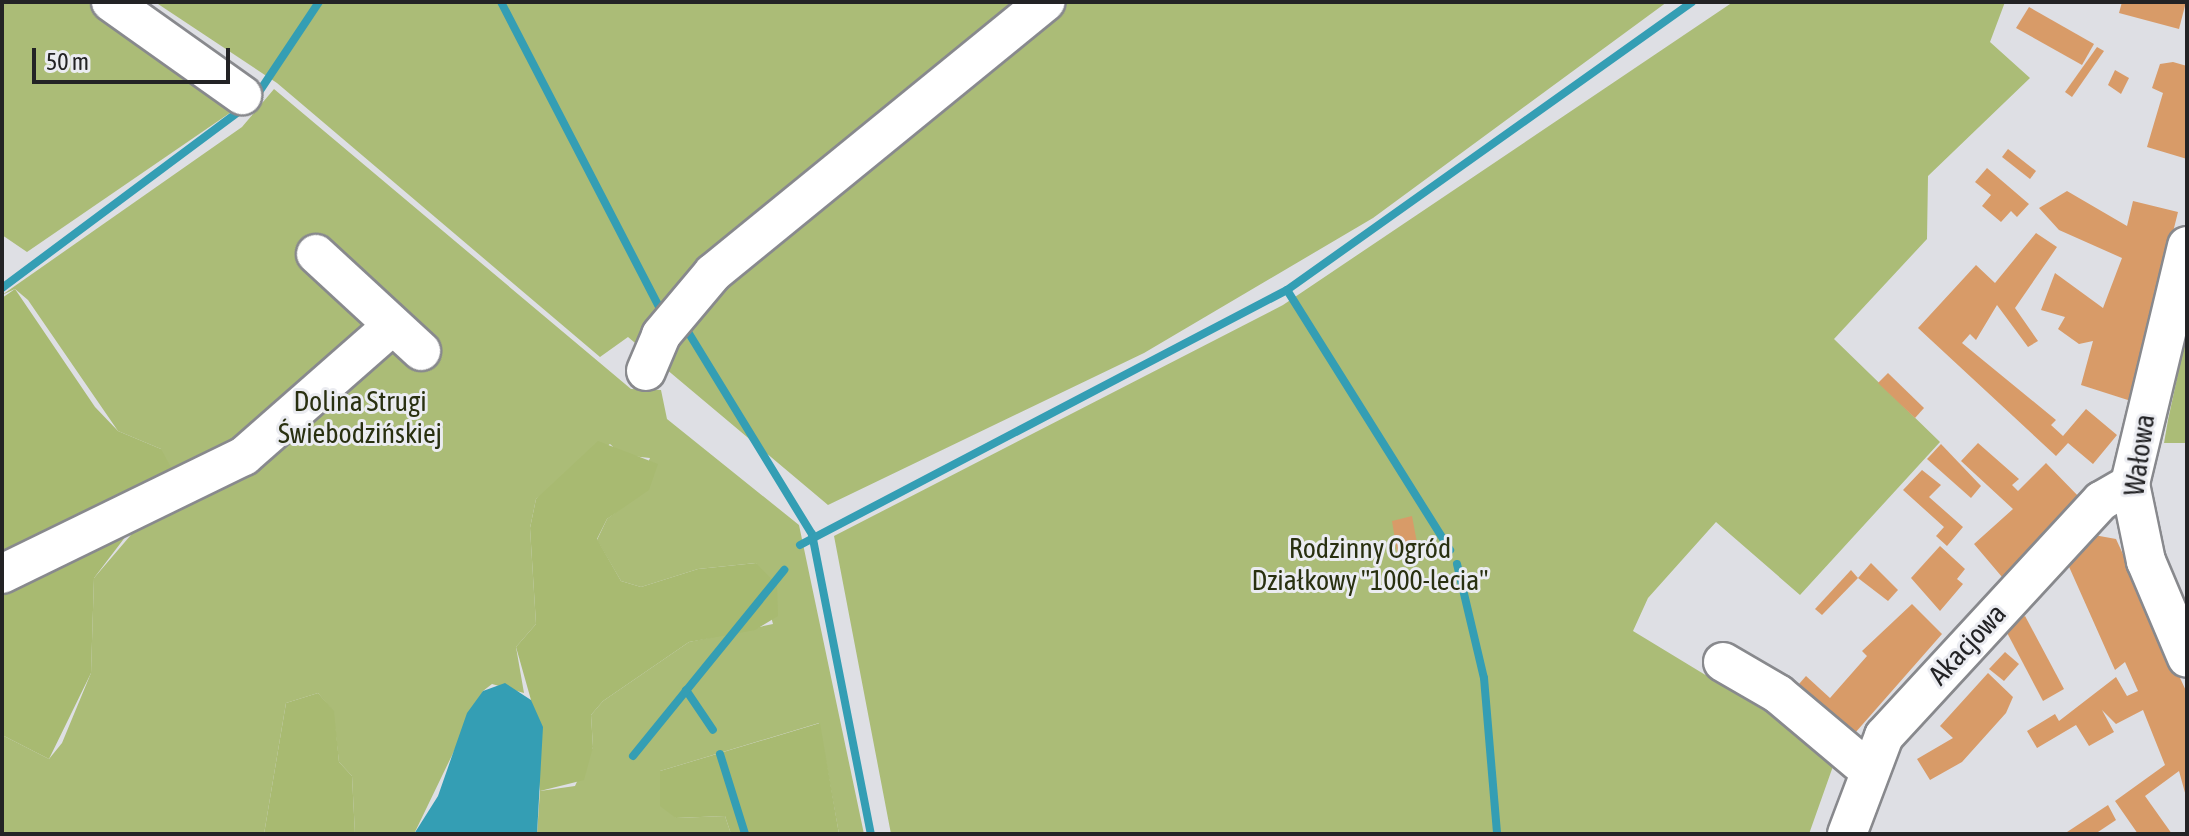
<!DOCTYPE html>
<html>
<head>
<meta charset="utf-8">
<style>
	body { margin:0 }
	#map { position:relative; width:2189px; height:836px; overflow:hidden; background:#dedfe4; font-family:"Asap Condensed",sans-serif }
	div>[style] { position:absolute }
	[style*='--x'] { left:calc(var(--x)*1px); top:calc(var(--y)*1px); width:calc(var(--w)*1px); rotate:calc(var(--a)*1deg) }
	.green>* { inset:0; background:#abbc77 }
	.forest>* { inset:0; background:#a8ba71 }
	.water>* { inset:0; background:#349eb4 }
	.stream>* { height:8px; margin:-4px; padding:0 4px; transform-origin:4px; border-radius:4px; background:#349eb4 }
	.building>* { inset:0; background:#d89b68 }
	.roads { filter:drop-shadow(2px 0 #88898d) drop-shadow(-2px 0 #88898d) drop-shadow(0 2px #88898d) drop-shadow(0 -2px #88898d) }
	.minor>* { height:38px; margin:-19px; padding:0 19px; transform-origin:19px; border-radius:19px; background:#fff }
	span { translate:-50% -50%; white-space:nowrap; text-align:center; line-height:1.15; -webkit-text-stroke:6px #ebecf1; paint-order:stroke }
	.park-label { font-size:28px; color:#293010 }
	.street-label { font-size:28px; color:#232325 }
	.frame { position:absolute; inset:0; border:4px solid #232325; pointer-events:none }
	.scale { position:absolute; left:32px; top:48px; width:198px; height:36px; box-sizing:border-box; border:4px solid #232325; border-top:0; padding-left:10px; font-size:24px; line-height:28px; white-space:nowrap; color:#232325; -webkit-text-stroke:6px #ebecf1; paint-order:stroke }
</style>
</head>
<body>
<div id="map">
	<div class="green">
		<i style="clip-path:polygon(2px 2px,94px 2px,240px 106px,27px 252px,2px 235px)"></i>
		<i style="clip-path:polygon(155px 2px,1667px 2px,1373px 218px,1144px 353px,828px 505px,628px 337px,600px 357px,277px 83px)"></i>
		<i style="clip-path:polygon(1733px 2px,2005px 2px,1990px 42px,2030px 78px,1928px 176px,1927px 239px,1834px 339px,1940px 442px,1800px 595px,1716px 522px,1648px 598px,1633px 631px,1837px 755px,1809px 834px,891px 834px,834px 536px,1283px 305px)"></i>
		<i style="clip-path:polygon(274px 89px,631px 389px,661px 390px,667px 419px,799px 525px,864px 834px,839px 834px,819px 723px,660px 771px,676px 818px,725px 816px,731px 834px,537px 834px,540px 791px,575px 786px,593px 747px,591px 715px,603px 701px,689px 642px,773px 624px,756px 563px,698px 569px,641px 587px,621px 581px,597px 540px,607px 519px,633px 499px,650px 458px,622px 455px,610px 444px,536px 499px,530px 528px,536px 624px,516px 647px,524px 693px,492px 684px,483px 691px,414px 834px,355px 834px,352px 776px,339px 762px,333px 711px,318px 693px,286px 703px,264px 834px,2px 834px,2px 735px,49px 759px,62px 743px,91px 673px,94px 578px,136px 529px,161px 449px,118px 431px,28px 300px,15px 289px,2px 295px,242px 127px)"></i>
		<i style="clip-path:polygon(2187px 332px,2187px 443px,2164px 443px,2168px 420px)"></i>
	</div>
	<div class="forest">
		<i style="clip-path:polygon(15px 289px,95px 407px,118px 431px,161px 449px,174px 473px,94px 578px,91px 673px,49px 759px,2px 735px,2px 298px)"></i>
		<i style="clip-path:polygon(598px 441px,658px 464px,649px 490px,607px 519px,597px 539px,621px 581px,641px 587px,698px 569px,756px 563px,777px 585px,778px 616px,755px 630px,689px 642px,603px 701px,591px 715px,593px 747px,584px 780px,540px 791px,531px 700px,516px 647px,536px 624px,530px 528px,536px 499px)"></i>
		<i style="clip-path:polygon(318px 693px,334px 711px,339px 762px,352px 776px,355px 834px,264px 834px,286px 703px)"></i>
		<i style="clip-path:polygon(820px 723px,839px 834px,731px 834px,725px 816px,676px 818px,660px 806px,660px 771px)"></i>
	</div>
	<div class="water">
		<i style="clip-path:polygon(505px 683px,531px 700px,543px 727px,537px 834px,414px 834px,438px 796px,467px 713px,483px 691px)"></i>
	</div>
	<div class="stream">
		<i style="--x:501;--y:2;--w:346;--a:62.6"></i>
		<i style="--x:255;--y:98;--w:115;--a:-56.3"></i>
		<i style="--x:2;--y:288;--w:303;--a:-36.7"></i>
		<i style="--x:1287;--y:290;--w:497;--a:-35.4"></i>
		<i style="--x:685;--y:327;--w:243;--a:58.5"></i>
		<i style="--x:812;--y:534;--w:306;--a:78.9"></i>
		<i style="--x:800;--y:545;--w:550;--a:-27.64"></i>
		<i style="--x:1287;--y:290;--w:307;--a:57.9"></i>
		<i style="--x:1457;--y:564;--w:117;--a:76.7"></i>
		<i style="--x:1484;--y:678;--w:157;--a:85.2"></i>
		<i style="--x:686;--y:690;--w:48;--a:56"></i>
		<i style="--x:720;--y:754;--w:84;--a:72.6"></i>
		<i style="--x:633;--y:756;--w:240;--a:-50.9"></i>
	</div>
	<div class="building">
		<i style="clip-path:polygon(2122px 2px,2186px 2px,2179px 29px,2119px 13px)"></i>
		<i style="clip-path:polygon(2029px 7px,2094px 44px,2082px 65px,2016px 28px)"></i>
		<i style="clip-path:polygon(2097px 47px,2104px 51px,2072px 97px,2065px 92px)"></i>
		<i style="clip-path:polygon(2173px 62px,2187px 66px,2187px 159px,2147px 147px,2163px 93px,2152px 88px,2160px 64px)"></i>
		<i style="clip-path:polygon(2115px 70px,2129px 78px,2121px 94px,2108px 85px)"></i>
		<i style="clip-path:polygon(2008px 149px,2036px 171px,2030px 179px,2002px 157px)"></i>
		<i style="clip-path:polygon(1987px 168px,2029px 204px,2017px 217px,2011px 211px,2001px 222px,1982px 206px,1991px 195px,1975px 182px)"></i>
		<i style="clip-path:polygon(2067px 191px,2127px 226px,2133px 201px,2178px 212px,2131px 401px,2081px 385px,2093px 341px,2079px 344px,2058px 329px,2065px 317px,2041px 310px,2055px 273px,2103px 308px,2122px 258px,2059px 230px,2039px 208px)"></i>
		<i style="clip-path:polygon(2036px 233px,2057px 247px,2015px 308px,2038px 341px,2028px 347px,1997px 305px,1976px 340px,1970px 334px,1962px 343px,2056px 420px,2051px 425px,2063px 436px,2086px 409px,2117px 435px,2093px 464px,2068px 443px,2056px 456px,1918px 328px,1976px 265px,1995px 283px)"></i>
		<i style="clip-path:polygon(1888px 373px,1924px 408px,1915px 418px,1878px 383px)"></i>
		<i style="clip-path:polygon(1978px 443px,2019px 479px,2012px 485px,2018px 491px,2046px 463px,2082px 500px,2002px 577px,1974px 544px,2013px 509px,1961px 461px)"></i>
		<i style="clip-path:polygon(1941px 444px,1981px 486px,1971px 498px,1927px 459px)"></i>
		<i style="clip-path:polygon(1922px 470px,1941px 485px,1929px 497px,1963px 527px,1947px 546px,1936px 536px,1944px 527px,1903px 490px)"></i>
		<i style="clip-path:polygon(1412px 516px,1418px 548px,1397px 552px,1392px 521px)"></i>
		<i style="clip-path:polygon(2094px 535px,2116px 539px,2187px 693px,2187px 800px,2179px 771px,2145px 796px,2172px 834px,2138px 834px,2115px 801px,2165px 765px,2143px 710px,2116px 724px,2102px 710px,2114px 732px,2089px 746px,2076px 725px,2037px 748px,2027px 731px,2055px 714px,2059px 721px,2116px 677px,2127px 696px,2138px 691px,2125px 662px,2115px 670px,2066px 560px)"></i>
		<i style="clip-path:polygon(1940px 546px,1965px 569px,1957px 579px,1963px 584px,1940px 611px,1911px 578px)"></i>
		<i style="clip-path:polygon(1871px 563px,1898px 590px,1888px 601px,1858px 578px)"></i>
		<i style="clip-path:polygon(1851px 570px,1858px 578px,1822px 615px,1815px 609px)"></i>
		<i style="clip-path:polygon(1912px 604px,1942px 634px,1855px 733px,1799px 684px,1806px 676px,1830px 698px,1867px 656px,1862px 651px)"></i>
		<i style="clip-path:polygon(2025px 616px,2064px 689px,2043px 701px,2004px 627px)"></i>
		<i style="clip-path:polygon(2005px 652px,2019px 664px,2004px 681px,1989px 669px)"></i>
		<i style="clip-path:polygon(1988px 673px,2013px 697px,2006px 713px,1962px 762px,1930px 780px,1917px 759px,1953px 738px,1940px 726px)"></i>
		<i style="clip-path:polygon(2108px 805px,2116px 820px,2095px 834px,2064px 834px)"></i>
	</div>
	<div class="roads">
		<div class="minor">
			<i style="--x:111;--y:2;--w:161;--a:35.4"></i>
			<i style="--x:2187;--y:246;--w:245;--a:103.5"></i>
			<i style="--x:2130;--y:484;--w:79;--a:78.3"></i>
			<i style="--x:2146;--y:561;--w:105;--a:67.1"></i>
			<i style="--x:316;--y:254;--w:143;--a:42.7"></i>
			<i style="--x:646;--y:371;--w:39;--a:-67"></i>
			<i style="--x:661;--y:335;--w:81;--a:-50"></i>
			<i style="--x:713;--y:273;--w:429;--a:-39.2"></i>
			<i style="--x:2;--y:574;--w:269;--a:-26"></i>
			<i style="--x:244;--y:456;--w:197;--a:-41.3"></i>
			<i style="--x:1723;--y:662;--w:64;--a:30.2"></i>
			<i style="--x:1778;--y:694;--w:115;--a:40.1"></i>
			<i style="--x:1847;--y:834;--w:105;--a:-69.3"></i>
			<i style="--x:1884;--y:736;--w:320;--a:-47.3"></i>
			<i style="--x:2101;--y:501;--w:34;--a:-30"></i>
		</div>
	</div>
	<div class="park-label">
		<span style="left:360px;top:417px">Dolina Strugi<br>Świebodzińskiej</span>
		<span style="left:1370px;top:564px">Rodzinny Ogród<br>Działkowy "1000-lecia"</span>
	</div>
	<div class="street-label">
		<span style="left:2139px;top:455px;rotate:-82deg">Wałowa</span>
		<span style="left:1967px;top:644px;rotate:-47deg">Akacjowa</span>
	</div>
	<div class="frame"></div>
	<div class="scale">50 m</div>
</div>
</body>
</html>
